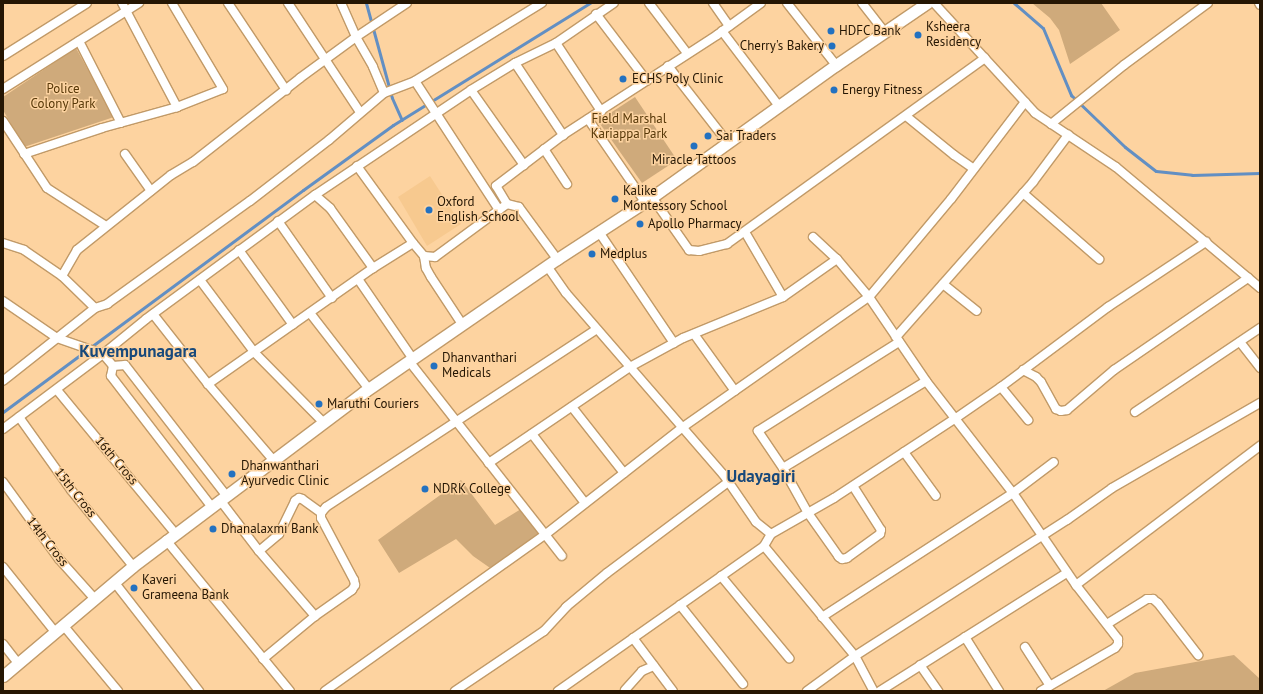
<!DOCTYPE html>
<html>
<head>
<meta charset="utf-8">
<style>
	body { margin:0 }
	#map { position:relative; width:1263px; height:694px; overflow:hidden; background:#fdd3a0; font-family:"PT Sans",sans-serif }
	div>[style] { position:absolute }
	[style*='--x'] { left:calc(var(--x)*1px); top:calc(var(--y)*1px); width:calc(var(--w)*1px); rotate:calc(var(--a)*1deg) }
	.built>* { inset:0; background:#f7c98f }
	.green>* { inset:0; background:#cfaa7b }
	.stream>* { height:3px; margin:-1.5px; padding:0 1.5px; transform-origin:1.5px; border-radius:1.5px; background:#628fc3 }
	.roads { filter:drop-shadow(1px 0 #c19a68) drop-shadow(-1px 0 #c19a68) drop-shadow(0 1px #c19a68) drop-shadow(0 -1px #c19a68) }
	.street>* { height:8px; margin:-4px; padding:0 4px; transform-origin:4px; border-radius:4px; background:#fff }
	.secondary>* { height:11px; margin:-5.5px; padding:0 5.5px; transform-origin:5.5px; border-radius:5.5px; background:#fff }
	.dots>* { width:11px; height:11px; translate:-50% -50%; box-sizing:border-box; border:2px solid #fdd3a0; border-radius:50% }
	span { translate:-50% -50%; white-space:nowrap; text-align:center; line-height:1.15; -webkit-text-stroke:3px #fdd3a0; paint-order:stroke }
	.poi-label { font-size:13px; color:#251603 }
	.left { translate:0 -50%; text-align:left }
	.right { translate:-100% -50%; text-align:right }
	.park-label { font-size:13px; color:#573808 }
	.street-label { font-size:13px; color:#251603 }
	.district-label { font-size:17px; color:#18497b; font-weight:700 }
	.frame { position:absolute; inset:0; border:4px solid #251603; pointer-events:none }
</style>
</head>
<body>
<div id="map">
	<div class="built">
		<i style="clip-path:polygon(430px 176px,461px 224px,427px 246px,398px 197px)"></i>
	</div>
	<div class="green">
		<i style="clip-path:polygon(1032px 3px,1101px 3px,1120px 30px,1070px 64px,1059px 30px,1050px 18px)"></i>
		<i style="clip-path:polygon(76px 48px,114px 117px,24px 147px,3px 110px,3px 97px)"></i>
		<i style="clip-path:polygon(635px 97px,677px 160px,642px 183px,598px 121px)"></i>
		<i style="clip-path:polygon(461px 480px,495px 525px,521px 509px,540px 533px,493px 570px,473px 556px,456px 539px,399px 573px,378px 540px)"></i>
		<i style="clip-path:polygon(1234px 655px,1260px 679px,1260px 691px,1103px 691px,1135px 673px)"></i>
	</div>
	<div class="stream">
		<i style="--x:366;--y:3;--w:98;--a:74.7"></i>
		<i style="--x:392;--y:98;--w:24;--a:66"></i>
		<i style="--x:1014;--y:3;--w:38;--a:41"></i>
		<i style="--x:1043;--y:28;--w:73;--a:67.3"></i>
		<i style="--x:1071;--y:95;--w:75;--a:43.9"></i>
		<i style="--x:1125;--y:147;--w:39;--a:38"></i>
		<i style="--x:1156;--y:171;--w:36;--a:6"></i>
		<i style="--x:1192;--y:175;--w:68;--a:-1.7"></i>
		<i style="--x:3;--y:412;--w:373;--a:-36.5"></i>
		<i style="--x:303;--y:190;--w:111;--a:-35.8"></i>
		<i style="--x:393;--y:125;--w:232;--a:-31.8"></i>
	</div>
	<div class="roads">
		<div class="street">
			<i style="--x:122;--y:3;--w:118;--a:62.1"></i>
			<i style="--x:228;--y:3;--w:105;--a:56.3"></i>
			<i style="--x:288;--y:3;--w:131;--a:56.6"></i>
			<i style="--x:341;--y:3;--w:37;--a:66"></i>
			<i style="--x:356;--y:37;--w:61;--a:-33.7"></i>
			<i style="--x:649;--y:3;--w:63;--a:52.8"></i>
			<i style="--x:713;--y:3;--w:28;--a:55"></i>
			<i style="--x:787;--y:3;--w:79;--a:51.7"></i>
			<i style="--x:862;--y:3;--w:37;--a:52"></i>
			<i style="--x:934;--y:3;--w:149;--a:47.4"></i>
			<i style="--x:1035;--y:113;--w:97;--a:33.7"></i>
			<i style="--x:1116;--y:167;--w:188;--a:40"></i>
			<i style="--x:1259;--y:3;--w:2;--a:63"></i>
			<i style="--x:596;--y:14;--w:84;--a:52.7"></i>
			<i style="--x:722;--y:31;--w:94;--a:52.8"></i>
			<i style="--x:79;--y:41;--w:92;--a:62.9"></i>
			<i style="--x:556;--y:43;--w:82;--a:56.5"></i>
			<i style="--x:3;--y:56;--w:99;--a:-32.2"></i>
			<i style="--x:515;--y:63;--w:87;--a:56.3"></i>
			<i style="--x:668;--y:66;--w:98;--a:52.1"></i>
			<i style="--x:415;--y:81;--w:149;--a:-31.6"></i>
			<i style="--x:3;--y:89;--w:161;--a:-32.3"></i>
			<i style="--x:471;--y:90;--w:92;--a:54.8"></i>
			<i style="--x:1025;--y:102;--w:122;--a:127.3"></i>
			<i style="--x:951;--y:199;--w:128;--a:129.9"></i>
			<i style="--x:869;--y:297;--w:102;--a:55.8"></i>
			<i style="--x:926;--y:381;--w:142;--a:52.2"></i>
			<i style="--x:1013;--y:493;--w:112;--a:55.6"></i>
			<i style="--x:906;--y:116;--w:62;--a:39.1"></i>
			<i style="--x:954;--y:155;--w:24;--a:35"></i>
			<i style="--x:588;--y:119;--w:101;--a:55.5"></i>
			<i style="--x:3;--y:121;--w:80;--a:56.7"></i>
			<i style="--x:47;--y:188;--w:70;--a:32.8"></i>
			<i style="--x:1051;--y:124;--w:94;--a:-38.9"></i>
			<i style="--x:1124;--y:65;--w:104;--a:-36.4"></i>
			<i style="--x:544;--y:149;--w:42;--a:56.7"></i>
			<i style="--x:24;--y:154;--w:82;--a:-18.4"></i>
			<i style="--x:102;--y:128;--w:78;--a:-15.6"></i>
			<i style="--x:177;--y:107;--w:49;--a:-21.4"></i>
			<i style="--x:223;--y:89;--w:100;--a:-120.7"></i>
			<i style="--x:125;--y:154;--w:45;--a:54.9"></i>
			<i style="--x:357;--y:166;--w:95;--a:54"></i>
			<i style="--x:1023;--y:193;--w:101;--a:41"></i>
			<i style="--x:315;--y:195;--w:188;--a:-33.9"></i>
			<i style="--x:471;--y:90;--w:52;--a:-31.5"></i>
			<i style="--x:515;--y:63;--w:46;--a:-26"></i>
			<i style="--x:556;--y:43;--w:70;--a:-34.6"></i>
			<i style="--x:652;--y:197;--w:65;--a:55.1"></i>
			<i style="--x:689;--y:250;--w:10;--a:6"></i>
			<i style="--x:699;--y:251;--w:29;--a:-14"></i>
			<i style="--x:727;--y:244;--w:318;--a:-35.8"></i>
			<i style="--x:507;--y:204;--w:21;--a:-121"></i>
			<i style="--x:496;--y:186;--w:84;--a:-37.3"></i>
			<i style="--x:563;--y:135;--w:184;--a:-33"></i>
			<i style="--x:717;--y:35;--w:54;--a:-36"></i>
			<i style="--x:278;--y:221;--w:94;--a:55"></i>
			<i style="--x:599;--y:232;--w:134;--a:56"></i>
			<i style="--x:745;--y:232;--w:75;--a:59.7"></i>
			<i style="--x:813;--y:237;--w:33;--a:43"></i>
			<i style="--x:3;--y:243;--w:22;--a:18"></i>
			<i style="--x:24;--y:250;--w:46;--a:34.4"></i>
			<i style="--x:62;--y:276;--w:46;--a:44.1"></i>
			<i style="--x:95;--y:308;--w:117;--a:141.6"></i>
			<i style="--x:239;--y:250;--w:92;--a:54.2"></i>
			<i style="--x:424;--y:256;--w:12;--a:81"></i>
			<i style="--x:426;--y:268;--w:10;--a:61"></i>
			<i style="--x:431;--y:277;--w:56;--a:56.6"></i>
			<i style="--x:547;--y:266;--w:33;--a:55"></i>
			<i style="--x:566;--y:293;--w:240;--a:49.1"></i>
			<i style="--x:723;--y:474;--w:58;--a:55.5"></i>
			<i style="--x:756;--y:522;--w:19;--a:39"></i>
			<i style="--x:373;--y:268;--w:47;--a:-32"></i>
			<i style="--x:413;--y:243;--w:17;--a:50"></i>
			<i style="--x:424;--y:256;--w:11;--a:5"></i>
			<i style="--x:435;--y:257;--w:89;--a:-36.4"></i>
			<i style="--x:507;--y:204;--w:12;--a:14"></i>
			<i style="--x:519;--y:207;--w:64;--a:53.8"></i>
			<i style="--x:62;--y:276;--w:30;--a:-60"></i>
			<i style="--x:77;--y:250;--w:120;--a:-38.6"></i>
			<i style="--x:171;--y:175;--w:26;--a:-31"></i>
			<i style="--x:193;--y:162;--w:136;--a:-38.1"></i>
			<i style="--x:300;--y:78;--w:69;--a:-36.2"></i>
			<i style="--x:356;--y:37;--w:34;--a:60"></i>
			<i style="--x:373;--y:67;--w:28;--a:67"></i>
			<i style="--x:358;--y:279;--w:97;--a:55.5"></i>
			<i style="--x:200;--y:280;--w:90;--a:53.1"></i>
			<i style="--x:254;--y:352;--w:100;--a:45.4"></i>
			<i style="--x:943;--y:284;--w:43;--a:38.5"></i>
			<i style="--x:3;--y:301;--w:65;--a:34.4"></i>
			<i style="--x:57;--y:338;--w:49;--a:19.2"></i>
			<i style="--x:103;--y:354;--w:16;--a:50"></i>
			<i style="--x:95;--y:308;--w:13;--a:-18"></i>
			<i style="--x:107;--y:304;--w:176;--a:-35.8"></i>
			<i style="--x:250;--y:201;--w:100;--a:-37.7"></i>
			<i style="--x:329;--y:140;--w:72;--a:-40.5"></i>
			<i style="--x:384;--y:93;--w:33;--a:-21"></i>
			<i style="--x:415;--y:81;--w:154;--a:56.9"></i>
			<i style="--x:310;--y:313;--w:96;--a:52.2"></i>
			<i style="--x:694;--y:334;--w:70;--a:54.3"></i>
			<i style="--x:896;--y:337;--w:207;--a:-48.5"></i>
			<i style="--x:1033;--y:182;--w:59;--a:-53.3"></i>
			<i style="--x:1240;--y:342;--w:33;--a:52"></i>
			<i style="--x:113;--y:366;--w:12;--a:-5"></i>
			<i style="--x:125;--y:365;--w:165;--a:52.2"></i>
			<i style="--x:113;--y:366;--w:10;--a:101"></i>
			<i style="--x:111;--y:376;--w:164;--a:52.4"></i>
			<i style="--x:1023;--y:370;--w:15;--a:28"></i>
			<i style="--x:1036;--y:377;--w:7;--a:45"></i>
			<i style="--x:1041;--y:382;--w:31;--a:61"></i>
			<i style="--x:1056;--y:409;--w:5;--a:22"></i>
			<i style="--x:1061;--y:411;--w:6;--a:-9"></i>
			<i style="--x:1067;--y:410;--w:62;--a:-40.4"></i>
			<i style="--x:1114;--y:370;--w:163;--a:-34.5"></i>
			<i style="--x:208;--y:384;--w:101;--a:49.4"></i>
			<i style="--x:1001;--y:387;--w:43;--a:50.7"></i>
			<i style="--x:57;--y:390;--w:185;--a:50.5"></i>
			<i style="--x:572;--y:407;--w:84;--a:51.8"></i>
			<i style="--x:1135;--y:412;--w:151;--a:-33.9"></i>
			<i style="--x:19;--y:417;--w:90;--a:54.5"></i>
			<i style="--x:71;--y:490;--w:98;--a:50.8"></i>
			<i style="--x:3;--y:429;--w:125;--a:-36.9"></i>
			<i style="--x:103;--y:354;--w:55;--a:-39.1"></i>
			<i style="--x:146;--y:319;--w:210;--a:-36.3"></i>
			<i style="--x:315;--y:195;--w:20;--a:41"></i>
			<i style="--x:330;--y:208;--w:74;--a:54.4"></i>
			<i style="--x:373;--y:268;--w:202;--a:144.9"></i>
			<i style="--x:208;--y:384;--w:89;--a:-128.2"></i>
			<i style="--x:532;--y:434;--w:87;--a:52.5"></i>
			<i style="--x:904;--y:452;--w:54;--a:54"></i>
			<i style="--x:489;--y:463;--w:118;--a:51.9"></i>
			<i style="--x:783;--y:468;--w:45;--a:-124"></i>
			<i style="--x:758;--y:431;--w:167;--a:-32.3"></i>
			<i style="--x:3;--y:482;--w:95;--a:54"></i>
			<i style="--x:59;--y:559;--w:52;--a:48.1"></i>
			<i style="--x:853;--y:486;--w:52;--a:57.5"></i>
			<i style="--x:881;--y:530;--w:4;--a:104"></i>
			<i style="--x:880;--y:534;--w:41;--a:144"></i>
			<i style="--x:847;--y:558;--w:5;--a:169"></i>
			<i style="--x:842;--y:559;--w:4;--a:-146"></i>
			<i style="--x:839;--y:557;--w:54;--a:-125.2"></i>
			<i style="--x:808;--y:513;--w:51;--a:-119.1"></i>
			<i style="--x:783;--y:468;--w:167;--a:-31.3"></i>
			<i style="--x:220;--y:500;--w:64;--a:52.6"></i>
			<i style="--x:259;--y:551;--w:86;--a:49.3"></i>
			<i style="--x:166;--y:540;--w:195;--a:50.6"></i>
			<i style="--x:764;--y:546;--w:14;--a:-60"></i>
			<i style="--x:771;--y:534;--w:73;--a:-29.7"></i>
			<i style="--x:834;--y:498;--w:146;--a:-33.3"></i>
			<i style="--x:956;--y:418;--w:55;--a:-34.6"></i>
			<i style="--x:1001;--y:387;--w:134;--a:-36.8"></i>
			<i style="--x:1108;--y:307;--w:118;--a:-33.6"></i>
			<i style="--x:259;--y:551;--w:26;--a:-40"></i>
			<i style="--x:279;--y:534;--w:37;--a:-64"></i>
			<i style="--x:295;--y:501;--w:5;--a:-37"></i>
			<i style="--x:299;--y:498;--w:3;--a:18"></i>
			<i style="--x:302;--y:499;--w:24;--a:36"></i>
			<i style="--x:3;--y:567;--w:83;--a:51.3"></i>
			<i style="--x:721;--y:576;--w:107;--a:50.3"></i>
			<i style="--x:115;--y:583;--w:137;--a:52.1"></i>
			<i style="--x:680;--y:605;--w:101;--a:51.4"></i>
			<i style="--x:822;--y:617;--w:228;--a:-33"></i>
			<i style="--x:1013;--y:493;--w:51;--a:-37.1"></i>
			<i style="--x:1107;--y:624;--w:47;--a:-32"></i>
			<i style="--x:1147;--y:599;--w:6;--a:0"></i>
			<i style="--x:1153;--y:599;--w:6;--a:39"></i>
			<i style="--x:1158;--y:603;--w:66;--a:52.4"></i>
			<i style="--x:63;--y:625;--w:86;--a:50.2"></i>
			<i style="--x:965;--y:637;--w:64;--a:57.8"></i>
			<i style="--x:633;--y:638;--w:66;--a:53"></i>
			<i style="--x:3;--y:644;--w:24;--a:52"></i>
			<i style="--x:1025;--y:647;--w:46;--a:57.3"></i>
			<i style="--x:263;--y:659;--w:67;--a:-39.6"></i>
			<i style="--x:315;--y:616;--w:45;--a:-35.1"></i>
			<i style="--x:352;--y:590;--w:6;--a:-59"></i>
			<i style="--x:355;--y:585;--w:5;--a:-101"></i>
			<i style="--x:354;--y:580;--w:70;--a:-118"></i>
			<i style="--x:321;--y:518;--w:5;--a:-90"></i>
			<i style="--x:321;--y:513;--w:8;--a:-50"></i>
			<i style="--x:326;--y:507;--w:324;--a:-33.3"></i>
			<i style="--x:920;--y:665;--w:32;--a:55"></i>
			<i style="--x:625;--y:690;--w:25;--a:-48"></i>
			<i style="--x:642;--y:671;--w:13;--a:-23"></i>
			<i style="--x:325;--y:691;--w:271;--a:-35.4"></i>
			<i style="--x:546;--y:534;--w:174;--a:-38"></i>
			<i style="--x:683;--y:427;--w:227;--a:-35"></i>
			<i style="--x:869;--y:297;--w:50;--a:-130.1"></i>
			<i style="--x:837;--y:259;--w:66;--a:144.9"></i>
			<i style="--x:783;--y:297;--w:108;--a:157.7"></i>
			<i style="--x:683;--y:338;--w:60;--a:151.3"></i>
			<i style="--x:630;--y:367;--w:171;--a:145.8"></i>
			<i style="--x:489;--y:463;--w:130;--a:-128.1"></i>
			<i style="--x:455;--y:691;--w:107;--a:-34"></i>
			<i style="--x:544;--y:631;--w:33;--a:-47"></i>
			<i style="--x:566;--y:607;--w:53;--a:-39.7"></i>
			<i style="--x:607;--y:573;--w:151;--a:-36.9"></i>
			<i style="--x:558;--y:691;--w:252;--a:-35.1"></i>
			<i style="--x:764;--y:546;--w:143;--a:50.4"></i>
			<i style="--x:855;--y:656;--w:252;--a:-32.7"></i>
			<i style="--x:1067;--y:520;--w:55;--a:-35.4"></i>
			<i style="--x:1112;--y:488;--w:171;--a:-29.9"></i>
			<i style="--x:807;--y:691;--w:59;--a:-36.1"></i>
			<i style="--x:855;--y:656;--w:40;--a:62"></i>
			<i style="--x:880;--y:691;--w:221;--a:-32.3"></i>
			<i style="--x:1041;--y:691;--w:86;--a:-30.2"></i>
			<i style="--x:1115;--y:648;--w:5;--a:-53"></i>
			<i style="--x:1118;--y:644;--w:5;--a:-90"></i>
			<i style="--x:1118;--y:639;--w:68;--a:-127.9"></i>
			<i style="--x:1076;--y:585;--w:231;--a:-37.1"></i>
		</div>
		<div class="secondary">
			<i style="--x:3;--y:676;--w:170;--a:-40.2"></i>
			<i style="--x:133;--y:566;--w:289;--a:-37"></i>
			<i style="--x:364;--y:392;--w:234;--a:-34.6"></i>
			<i style="--x:557;--y:259;--w:113;--a:-33.1"></i>
			<i style="--x:652;--y:197;--w:226;--a:-35.7"></i>
			<i style="--x:836;--y:65;--w:110;--a:-34.3"></i>
		</div>
	</div>
	<div class="dots">
		<i style="left:831px;top:31px;background:#2371c0"></i>
		<i style="left:918px;top:35px;background:#2371c0"></i>
		<i style="left:832px;top:46px;background:#2371c0"></i>
		<i style="left:623px;top:79px;background:#2371c0"></i>
		<i style="left:834px;top:90px;background:#2371c0"></i>
		<i style="left:708px;top:136px;background:#2371c0"></i>
		<i style="left:694px;top:146px;background:#2371c0"></i>
		<i style="left:615px;top:199px;background:#2371c0"></i>
		<i style="left:429px;top:210px;background:#2371c0"></i>
		<i style="left:640px;top:224px;background:#2371c0"></i>
		<i style="left:592px;top:254px;background:#2371c0"></i>
		<i style="left:434px;top:366px;background:#2371c0"></i>
		<i style="left:319px;top:404px;background:#2371c0"></i>
		<i style="left:232px;top:474px;background:#2371c0"></i>
		<i style="left:425px;top:489px;background:#2371c0"></i>
		<i style="left:213px;top:529px;background:#2371c0"></i>
		<i style="left:134px;top:588px;background:#2371c0"></i>
	</div>
	<div class="poi-label">
		<span class="left" style="left:926px;top:35px">Ksheera<br>Residency</span>
		<span class="left" style="left:839px;top:31px">HDFC Bank</span>
		<span class="right" style="left:824px;top:46px">Cherry's Bakery</span>
		<span class="left" style="left:632px;top:79px">ECHS Poly Clinic</span>
		<span class="left" style="left:842px;top:90px">Energy Fitness</span>
		<span class="left" style="left:716px;top:136px">Sai Traders</span>
		<span style="left:694px;top:160px">Miracle Tattoos</span>
		<span class="left" style="left:623px;top:199px">Kalike<br>Montessory School</span>
		<span class="left" style="left:437px;top:210px">Oxford<br>English School</span>
		<span class="left" style="left:648px;top:224px">Apollo Pharmacy</span>
		<span class="left" style="left:600px;top:254px">Medplus</span>
		<span class="left" style="left:442px;top:366px">Dhanvanthari<br>Medicals</span>
		<span class="left" style="left:327px;top:404px">Maruthi Couriers</span>
		<span class="left" style="left:241px;top:474px">Dhanwanthari<br>Ayurvedic Clinic</span>
		<span class="left" style="left:433px;top:489px">NDRK College</span>
		<span class="left" style="left:221px;top:529px">Dhanalaxmi Bank</span>
		<span class="left" style="left:142px;top:588px">Kaveri<br>Grameena Bank</span>
	</div>
	<div class="park-label">
		<span style="left:63px;top:97px">Police<br>Colony Park</span>
		<span style="left:629px;top:127px">Field Marshal<br>Kariappa Park</span>
	</div>
	<div class="street-label">
		<span style="left:116px;top:461px;rotate:50deg">16th Cross</span>
		<span style="left:75px;top:493px;rotate:52deg">15th Cross</span>
		<span style="left:47px;top:542px;rotate:52deg">14th Cross</span>
	</div>
	<div class="district-label">
		<span style="left:138px;top:352px">Kuvempunagara</span>
		<span style="left:761px;top:477px">Udayagiri</span>
	</div>
	<div class="frame"></div>
</div>
</body>
</html>
